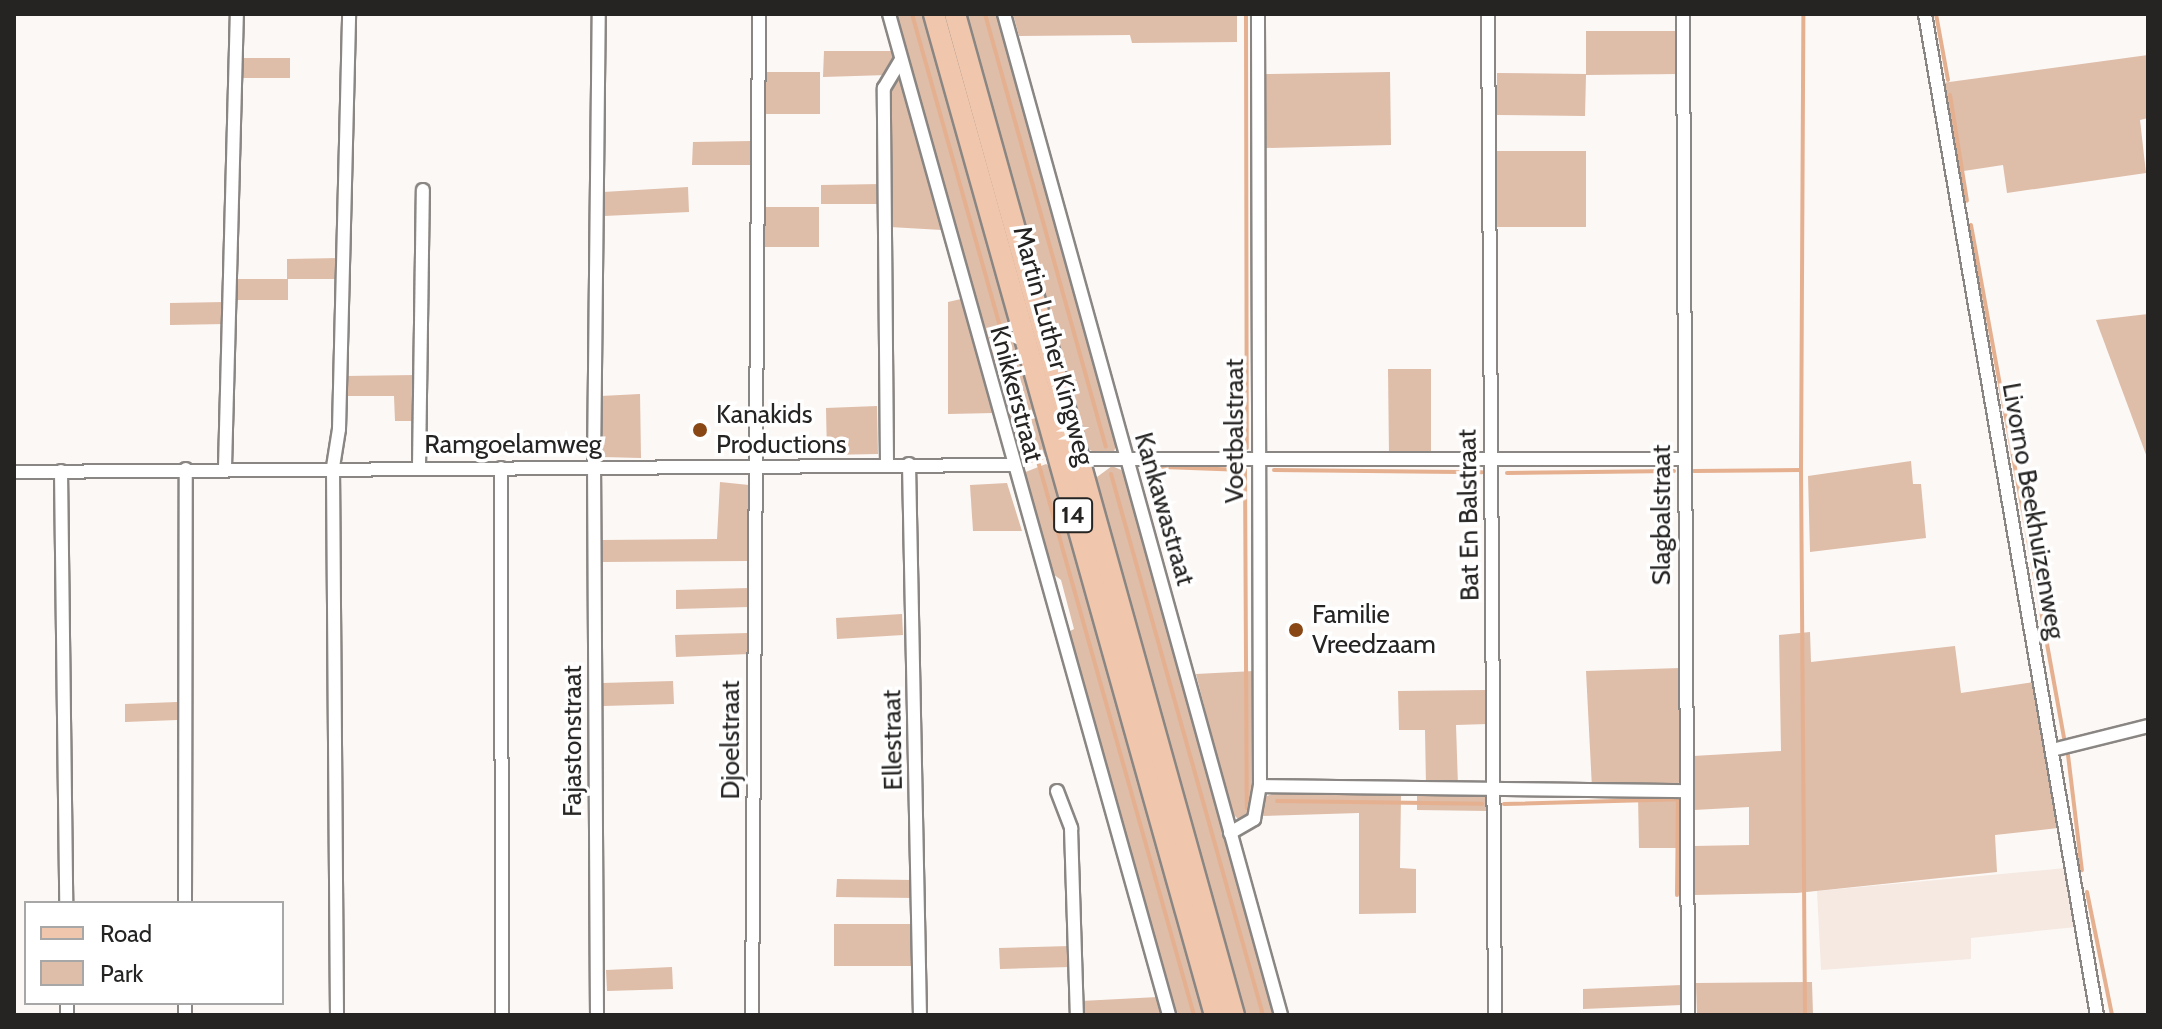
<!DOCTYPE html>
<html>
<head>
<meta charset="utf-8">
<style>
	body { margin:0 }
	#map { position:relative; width:2162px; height:1029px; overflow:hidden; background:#fcf8f5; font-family:Cabin,sans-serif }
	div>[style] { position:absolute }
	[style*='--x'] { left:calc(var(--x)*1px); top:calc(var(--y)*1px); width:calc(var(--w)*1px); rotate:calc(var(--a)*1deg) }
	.built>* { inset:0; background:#f5e9e2 }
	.green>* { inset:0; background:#debda9 }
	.stream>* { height:4px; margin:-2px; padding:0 2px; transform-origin:2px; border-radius:2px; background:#e5b090 }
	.roads { filter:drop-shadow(2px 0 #8a8683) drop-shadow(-2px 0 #8a8683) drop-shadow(0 2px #8a8683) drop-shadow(0 -2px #8a8683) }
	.street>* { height:12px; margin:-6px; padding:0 6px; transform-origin:6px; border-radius:6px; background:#fff }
	.primary>* { height:20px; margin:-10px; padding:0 10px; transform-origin:10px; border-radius:10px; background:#f0c6ac }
	.dots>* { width:22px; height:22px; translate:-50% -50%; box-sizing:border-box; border:4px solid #fff; border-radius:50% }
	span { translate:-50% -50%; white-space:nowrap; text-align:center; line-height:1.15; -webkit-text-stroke:7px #fff; paint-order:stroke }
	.shield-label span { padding:2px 6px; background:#fff; border:2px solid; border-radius:6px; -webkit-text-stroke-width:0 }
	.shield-label { font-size:24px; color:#252423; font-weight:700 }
	.street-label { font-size:26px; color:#252423 }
	.poi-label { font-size:26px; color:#252423 }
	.left { translate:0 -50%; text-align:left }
	.frame { position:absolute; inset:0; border:16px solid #252423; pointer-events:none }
	.legend { position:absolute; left:24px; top:901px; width:260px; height:104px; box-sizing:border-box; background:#fff; border:2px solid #a8a7a7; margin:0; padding:10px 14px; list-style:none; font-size:24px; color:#252423 }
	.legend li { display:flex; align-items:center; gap:16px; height:40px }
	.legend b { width:40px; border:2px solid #a8a7a7 }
</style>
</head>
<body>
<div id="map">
	<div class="built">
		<i style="clip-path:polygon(2066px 868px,2076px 927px,1971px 938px,1971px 959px,1821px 970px,1817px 891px)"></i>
	</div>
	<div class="green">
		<i style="clip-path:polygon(896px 14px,928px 14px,1047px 453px,1044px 459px,1020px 466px)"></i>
		<i style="clip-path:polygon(962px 14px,998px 14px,1118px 441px,1113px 454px,1098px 455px,1081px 444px)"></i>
		<i style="clip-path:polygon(1013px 14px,1237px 14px,1237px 42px,1132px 43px,1130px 35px,1019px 36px)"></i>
		<i style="clip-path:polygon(1586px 31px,1679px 31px,1679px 74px,1586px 75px,1585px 116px,1497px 115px,1497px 73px,1586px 74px)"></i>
		<i style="clip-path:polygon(824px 51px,894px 51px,896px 61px,887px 75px,823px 77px)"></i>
		<i style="clip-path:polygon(2148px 55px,2148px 118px,2140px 120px,2146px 173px,2007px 193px,2003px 165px,1957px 172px,1942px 83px)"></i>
		<i style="clip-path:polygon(239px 58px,290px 58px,290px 78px,239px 78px)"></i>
		<i style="clip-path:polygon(763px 72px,820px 72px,820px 114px,762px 114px)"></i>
		<i style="clip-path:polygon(1390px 72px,1391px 145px,1266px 148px,1265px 74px)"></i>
		<i style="clip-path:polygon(899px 77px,942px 230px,890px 227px,889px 89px)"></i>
		<i style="clip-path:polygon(752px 141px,752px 165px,692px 165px,693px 142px)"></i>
		<i style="clip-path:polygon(1492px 151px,1586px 151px,1586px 227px,1492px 227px)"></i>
		<i style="clip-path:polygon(882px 184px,882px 204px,821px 204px,821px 185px)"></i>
		<i style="clip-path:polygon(688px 187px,689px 212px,604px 216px,603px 192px)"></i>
		<i style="clip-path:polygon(760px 207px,819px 207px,819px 247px,760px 247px)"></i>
		<i style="clip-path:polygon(339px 258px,339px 279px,288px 279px,288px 300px,235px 300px,235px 279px,287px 279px,287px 259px)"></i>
		<i style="clip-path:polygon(961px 299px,994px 413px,948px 414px,948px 302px)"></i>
		<i style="clip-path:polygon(225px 302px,226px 324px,170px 325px,170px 303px)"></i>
		<i style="clip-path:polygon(2148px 314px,2148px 460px,2096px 320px)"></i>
		<i style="clip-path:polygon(1388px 369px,1431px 369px,1431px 454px,1389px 455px)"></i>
		<i style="clip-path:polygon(416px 375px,416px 421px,395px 421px,394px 396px,345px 396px,345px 376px)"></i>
		<i style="clip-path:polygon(640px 394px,641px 458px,603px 457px,601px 396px)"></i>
		<i style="clip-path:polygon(877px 406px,878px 454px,827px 455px,826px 408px)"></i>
		<i style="clip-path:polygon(1911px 461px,1913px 484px,1921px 484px,1926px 538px,1810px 552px,1808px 476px)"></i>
		<i style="clip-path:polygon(1046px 464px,1053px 469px,1207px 1015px,1173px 1015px,1068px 632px,1074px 629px,1061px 580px,1053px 574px,1023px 473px)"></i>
		<i style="clip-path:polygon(1112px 466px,1126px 472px,1276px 1015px,1242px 1015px,1096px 488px,1097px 477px)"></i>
		<i style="clip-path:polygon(720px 482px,749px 485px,747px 561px,602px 562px,602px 540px,717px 539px)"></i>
		<i style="clip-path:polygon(1007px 483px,1022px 531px,973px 531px,970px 485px)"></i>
		<i style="clip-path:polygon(749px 588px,749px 607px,676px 609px,676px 590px)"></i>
		<i style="clip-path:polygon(902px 614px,903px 635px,837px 639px,836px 618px)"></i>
		<i style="clip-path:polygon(1810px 632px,1811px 662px,1955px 646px,1961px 693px,2034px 682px,2058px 828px,1995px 835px,1997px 872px,1797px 893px,1694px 895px,1693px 846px,1749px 845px,1749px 807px,1694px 810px,1693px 756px,1781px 751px,1779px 635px)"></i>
		<i style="clip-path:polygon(748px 633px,749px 654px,676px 657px,675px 635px)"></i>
		<i style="clip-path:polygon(1680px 668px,1681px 781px,1674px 786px,1592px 788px,1586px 671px)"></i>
		<i style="clip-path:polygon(1254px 671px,1254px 802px,1252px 813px,1241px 822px,1231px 812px,1196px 674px)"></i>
		<i style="clip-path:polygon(673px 681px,674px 704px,603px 706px,602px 683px)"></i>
		<i style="clip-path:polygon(1487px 690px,1487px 724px,1456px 725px,1458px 786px,1426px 786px,1425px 730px,1399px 730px,1398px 691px)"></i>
		<i style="clip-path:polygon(177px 702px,177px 720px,125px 722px,125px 704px)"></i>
		<i style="clip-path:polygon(1282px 790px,1401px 794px,1400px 868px,1416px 869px,1416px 913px,1359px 914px,1359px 813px,1260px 816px,1262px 798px)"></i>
		<i style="clip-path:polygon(1417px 793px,1485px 793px,1490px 811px,1417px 810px)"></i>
		<i style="clip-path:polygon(1638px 795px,1680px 797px,1683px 848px,1639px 848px)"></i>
		<i style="clip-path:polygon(837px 879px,914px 880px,914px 898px,836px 897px)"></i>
		<i style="clip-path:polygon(834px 924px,915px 924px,914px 966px,834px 966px)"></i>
		<i style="clip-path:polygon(1070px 946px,1070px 967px,1000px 969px,999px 948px)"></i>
		<i style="clip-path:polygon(672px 967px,673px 989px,607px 991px,606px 970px)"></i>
		<i style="clip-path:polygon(1812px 982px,1813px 1015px,1697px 1015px,1696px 983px)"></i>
		<i style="clip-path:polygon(1682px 985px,1682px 1005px,1583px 1009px,1583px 989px)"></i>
		<i style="clip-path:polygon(1158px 997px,1162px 1015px,1081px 1015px,1081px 1001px)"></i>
	</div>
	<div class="stream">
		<i style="--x:912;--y:14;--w:1040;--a:74.27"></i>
		<i style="--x:985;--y:14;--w:449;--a:74.4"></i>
		<i style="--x:1246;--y:14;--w:434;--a:89.9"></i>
		<i style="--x:1936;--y:14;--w:67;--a:79.7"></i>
		<i style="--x:1950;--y:95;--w:107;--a:80.9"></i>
		<i style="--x:1971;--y:225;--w:521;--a:79.72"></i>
		<i style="--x:1163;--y:467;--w:82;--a:2.1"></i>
		<i style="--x:1245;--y:470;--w:338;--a:89.7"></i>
		<i style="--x:1274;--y:470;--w:208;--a:0.6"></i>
		<i style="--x:1801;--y:470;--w:545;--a:89.58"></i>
		<i style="--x:1694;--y:471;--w:107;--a:-0.5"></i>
		<i style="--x:1801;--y:470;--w:456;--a:-89.7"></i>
		<i style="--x:1507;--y:473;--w:167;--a:-0.7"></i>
		<i style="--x:1111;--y:474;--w:562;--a:74.31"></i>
		<i style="--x:2068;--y:755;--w:116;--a:83.1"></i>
		<i style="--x:1277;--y:801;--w:205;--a:0.8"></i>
		<i style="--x:1504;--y:804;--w:174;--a:-1.6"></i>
		<i style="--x:1678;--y:799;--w:96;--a:90.6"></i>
		<i style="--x:2087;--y:892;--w:126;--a:78.5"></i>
	</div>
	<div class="roads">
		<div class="street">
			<i style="--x:889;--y:14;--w:1039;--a:74.37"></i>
			<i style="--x:1004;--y:14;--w:1039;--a:74.53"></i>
			<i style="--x:1488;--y:14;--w:1001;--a:89.6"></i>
			<i style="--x:1683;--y:14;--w:1001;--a:89.71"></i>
			<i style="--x:1925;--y:14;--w:1016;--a:80.25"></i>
			<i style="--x:1074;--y:459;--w:609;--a:0"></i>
			<i style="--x:887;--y:463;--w:375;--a:-90.5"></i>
			<i style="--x:884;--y:88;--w:33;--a:-59"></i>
			<i style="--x:909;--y:464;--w:551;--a:88.86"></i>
			<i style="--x:225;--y:467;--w:453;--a:-88.5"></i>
			<i style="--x:419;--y:467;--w:277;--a:-89.2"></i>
			<i style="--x:501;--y:468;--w:547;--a:89.9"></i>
			<i style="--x:61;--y:471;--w:432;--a:89.3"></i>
			<i style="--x:14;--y:472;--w:999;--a:-0.4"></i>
			<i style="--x:2052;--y:750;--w:99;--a:-14"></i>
			<i style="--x:1260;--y:786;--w:427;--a:0.7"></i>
			<i style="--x:1057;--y:791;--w:40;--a:69"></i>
			<i style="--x:1071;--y:828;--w:187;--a:88.2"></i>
			<i style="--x:1230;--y:833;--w:28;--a:-30"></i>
			<i style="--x:1254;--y:819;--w:34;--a:-80"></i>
			<i style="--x:1260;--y:786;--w:772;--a:-90.15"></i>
			<i style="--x:185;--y:903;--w:434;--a:-89.9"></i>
			<i style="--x:67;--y:1003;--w:12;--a:90"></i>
			<i style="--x:185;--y:1015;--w:12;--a:-90"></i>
			<i style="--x:337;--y:1015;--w:548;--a:-90.42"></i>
			<i style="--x:333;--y:467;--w:38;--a:-81"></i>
			<i style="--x:339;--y:429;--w:415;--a:-88.6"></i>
			<i style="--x:597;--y:1015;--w:549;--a:-90.31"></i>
			<i style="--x:594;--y:466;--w:452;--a:-89.4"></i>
			<i style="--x:752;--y:1015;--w:1001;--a:-89.6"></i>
		</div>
		<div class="primary">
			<i style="--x:934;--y:14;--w:1040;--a:74.32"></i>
			<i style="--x:955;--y:14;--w:1039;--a:74.43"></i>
		</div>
	</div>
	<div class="dots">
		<i style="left:700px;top:430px;background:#8a4817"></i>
		<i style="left:1296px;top:630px;background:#8a4817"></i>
	</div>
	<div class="shield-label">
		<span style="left:1073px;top:515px">14</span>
	</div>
	<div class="street-label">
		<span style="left:1053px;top:346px;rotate:75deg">Martin Luther Kingweg</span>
		<span style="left:1016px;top:394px;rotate:75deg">Knikkerstraat</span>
		<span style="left:1235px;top:431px;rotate:-90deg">Voetbalstraat</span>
		<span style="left:513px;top:445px">Ramgoelamweg</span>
		<span style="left:1164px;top:509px;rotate:74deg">Kankawastraat</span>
		<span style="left:2033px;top:511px;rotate:80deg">Livorno Beekhuizenweg</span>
		<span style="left:1469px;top:515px;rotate:-91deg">Bat En Balstraat</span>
		<span style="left:1662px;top:515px;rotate:-90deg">Slagbalstraat</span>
		<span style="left:731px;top:740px;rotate:-90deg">Djoelstraat</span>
		<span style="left:893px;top:740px;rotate:-91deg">Ellestraat</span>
		<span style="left:573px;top:741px;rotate:-90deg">Fajastonstraat</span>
	</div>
	<div class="poi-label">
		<span class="left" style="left:716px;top:430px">Kanakids<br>Productions</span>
		<span class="left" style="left:1312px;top:630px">Familie<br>Vreedzaam</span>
	</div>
	<div class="frame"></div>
	<ul class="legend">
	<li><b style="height:10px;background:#f0c6ac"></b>Road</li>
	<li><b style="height:22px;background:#debda9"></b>Park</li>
	</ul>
</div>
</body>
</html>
